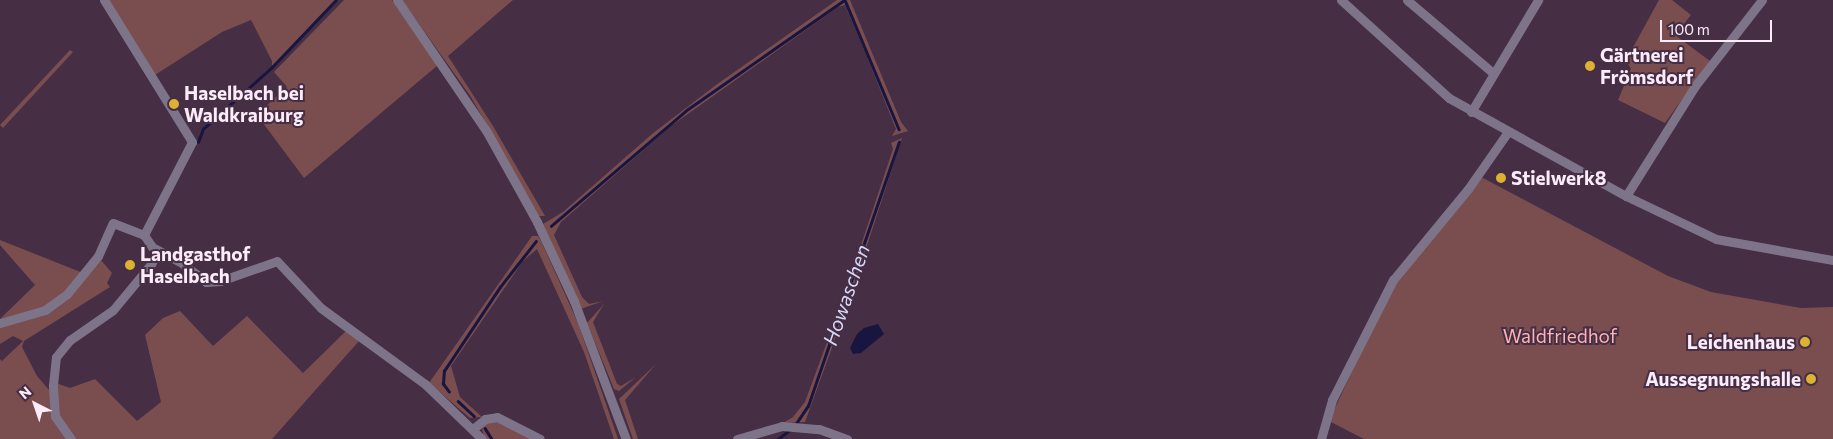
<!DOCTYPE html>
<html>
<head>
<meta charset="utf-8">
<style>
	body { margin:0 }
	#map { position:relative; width:1833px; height:439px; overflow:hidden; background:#462e44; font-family:Commissioner,sans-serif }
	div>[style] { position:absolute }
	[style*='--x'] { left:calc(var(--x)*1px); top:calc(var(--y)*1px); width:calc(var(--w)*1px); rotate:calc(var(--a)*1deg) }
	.green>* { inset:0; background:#7a4e4f }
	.water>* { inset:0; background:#191541 }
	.stream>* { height:2.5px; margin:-1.25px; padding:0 1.25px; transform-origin:1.25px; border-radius:1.25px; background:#191541 }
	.minor>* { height:9px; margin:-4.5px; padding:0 4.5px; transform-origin:4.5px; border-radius:4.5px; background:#7e748a }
	.dots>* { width:14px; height:14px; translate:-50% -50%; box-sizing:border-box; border:2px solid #462e44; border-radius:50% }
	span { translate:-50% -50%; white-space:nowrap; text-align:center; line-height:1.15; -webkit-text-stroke:4px #462e44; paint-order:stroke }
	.poi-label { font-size:19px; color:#fcecf9; font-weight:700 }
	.left { translate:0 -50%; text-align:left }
	.right { translate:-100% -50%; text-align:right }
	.park-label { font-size:19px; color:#fdb2b4 }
	.water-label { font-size:20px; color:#d6d8f8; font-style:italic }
	.north { position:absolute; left:10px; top:379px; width:50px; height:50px; -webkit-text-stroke:4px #462e44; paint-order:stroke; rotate:319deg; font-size:14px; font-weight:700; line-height:20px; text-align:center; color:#fcecf9 }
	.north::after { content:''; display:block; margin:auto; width:18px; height:22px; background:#fcecf9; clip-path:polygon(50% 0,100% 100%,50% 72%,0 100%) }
	.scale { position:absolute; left:1660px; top:20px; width:112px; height:22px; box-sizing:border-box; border:2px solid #fcecf9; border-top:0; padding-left:6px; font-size:15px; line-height:18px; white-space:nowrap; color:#fcecf9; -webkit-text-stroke:4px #462e44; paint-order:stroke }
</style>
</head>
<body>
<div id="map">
	<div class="green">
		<i style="clip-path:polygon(108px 0,339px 0,272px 69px,272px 61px,251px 20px,222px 32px,155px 75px)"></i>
		<i style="clip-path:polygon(344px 0,392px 0,438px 65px,304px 178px,260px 119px,264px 108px,287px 87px,274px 72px)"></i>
		<i style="clip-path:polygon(402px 0,513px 0,448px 56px,493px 126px,545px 216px,539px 216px,471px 97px)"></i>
		<i style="clip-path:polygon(837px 0,850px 0,901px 122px,908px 131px,892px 136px,896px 129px,865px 52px,845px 5px,838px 7px,671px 126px,561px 222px,554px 235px,582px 297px,589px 304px,603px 301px,581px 309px,543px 224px,563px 212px,652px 134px,716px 85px)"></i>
		<i style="clip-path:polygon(1659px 0,1672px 0,1691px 15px,1675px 35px,1710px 61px,1665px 123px,1618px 100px,1631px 69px,1626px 60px)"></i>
		<i style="clip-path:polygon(70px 50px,73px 52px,3px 128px,0 125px)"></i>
		<i style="clip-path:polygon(902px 138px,850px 298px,805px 422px,783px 423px,793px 417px,805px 402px,844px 296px,893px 149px,891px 143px)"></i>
		<i style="clip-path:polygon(1481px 177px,1668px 276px,1711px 292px,1801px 308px,1833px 307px,1833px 439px,1364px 439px,1329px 421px,1390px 290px,1419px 251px)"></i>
		<i style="clip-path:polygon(532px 236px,538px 236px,541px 241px,578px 323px,618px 439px,614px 439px,584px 352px,537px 249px,523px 261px,451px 366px,460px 397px,482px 417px,470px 418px,429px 383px)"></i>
		<i style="clip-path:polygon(0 240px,83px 273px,69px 291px,45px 307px,0 319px,35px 285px,0 245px)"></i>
		<i style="clip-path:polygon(100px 259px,112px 273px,107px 283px,110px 287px,24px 341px,22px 347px,37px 376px,50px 391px,53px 415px,70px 439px,0 439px,0 359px,2px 361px,23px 341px,13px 336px,0 344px,0 325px,73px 292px)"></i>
		<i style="clip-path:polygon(604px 304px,593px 322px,617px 384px,621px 386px,636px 377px,619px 391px,614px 389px,587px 323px)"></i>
		<i style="clip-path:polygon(180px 311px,213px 346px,247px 316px,303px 373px,346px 331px,359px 341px,272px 439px,74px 439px,57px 418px,56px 383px,70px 388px,95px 379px,137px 421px,161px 402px,145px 335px,163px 318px)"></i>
		<i style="clip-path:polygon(656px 364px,625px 400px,638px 439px,633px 439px,619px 399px)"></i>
		<i style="clip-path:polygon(488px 421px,497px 421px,535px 439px,485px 439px,482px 429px)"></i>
	</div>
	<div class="water">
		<i style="clip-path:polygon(878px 324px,884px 334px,861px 353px,853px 354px,850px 348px,857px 334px,864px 328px)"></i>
	</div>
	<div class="stream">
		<i style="--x:845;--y:0;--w:140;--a:67.3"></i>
		<i style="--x:198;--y:142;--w:14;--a:-69"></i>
		<i style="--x:203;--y:129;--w:91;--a:-41.9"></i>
		<i style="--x:271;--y:68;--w:94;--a:-46.3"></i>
		<i style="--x:551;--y:226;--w:180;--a:-40.5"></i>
		<i style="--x:688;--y:109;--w:190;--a:-34.9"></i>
		<i style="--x:449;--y:392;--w:10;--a:-127"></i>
		<i style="--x:443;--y:384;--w:13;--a:-86"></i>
		<i style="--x:444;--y:371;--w:101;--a:-56.3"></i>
		<i style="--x:500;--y:287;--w:58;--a:-52"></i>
		<i style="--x:458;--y:401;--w:22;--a:43"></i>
		<i style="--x:795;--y:425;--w:23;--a:-56"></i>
		<i style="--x:808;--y:406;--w:279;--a:-71"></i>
		<i style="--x:485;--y:428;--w:13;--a:58"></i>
		<i style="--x:778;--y:439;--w:16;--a:-38"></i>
	</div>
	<div class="minor">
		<i style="--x:104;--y:0;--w:167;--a:58.2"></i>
		<i style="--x:192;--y:142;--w:105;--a:117.3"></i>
		<i style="--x:397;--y:0;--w:160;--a:55.7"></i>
		<i style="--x:487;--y:132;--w:103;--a:60.9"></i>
		<i style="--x:537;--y:222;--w:87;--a:64.9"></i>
		<i style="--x:574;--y:301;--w:147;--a:69.4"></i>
		<i style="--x:1341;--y:0;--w:146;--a:42.2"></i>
		<i style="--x:1449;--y:98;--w:202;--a:29"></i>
		<i style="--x:1626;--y:196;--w:100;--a:25.5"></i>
		<i style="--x:1716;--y:239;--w:119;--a:10.2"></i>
		<i style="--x:1407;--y:0;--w:113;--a:40.3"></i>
		<i style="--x:1471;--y:112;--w:131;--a:-59.1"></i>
		<i style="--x:1626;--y:196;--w:130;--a:-57.9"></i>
		<i style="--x:1695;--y:86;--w:109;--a:-52.1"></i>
		<i style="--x:0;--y:323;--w:47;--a:-16.1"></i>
		<i style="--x:45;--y:310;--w:27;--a:-36"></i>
		<i style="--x:67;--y:294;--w:49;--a:-50.8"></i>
		<i style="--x:98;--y:256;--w:36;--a:-66"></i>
		<i style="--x:113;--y:223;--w:33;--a:21"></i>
		<i style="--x:144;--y:235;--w:14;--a:56"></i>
		<i style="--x:152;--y:247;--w:34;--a:28"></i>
		<i style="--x:182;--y:263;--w:31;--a:38"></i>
		<i style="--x:206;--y:282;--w:14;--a:-4"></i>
		<i style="--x:220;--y:281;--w:60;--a:-19.3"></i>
		<i style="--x:277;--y:261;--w:64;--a:46.9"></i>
		<i style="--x:321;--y:308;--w:129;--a:36.2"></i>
		<i style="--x:425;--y:384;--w:79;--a:44"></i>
		<i style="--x:474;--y:428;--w:14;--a:-39"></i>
		<i style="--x:485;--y:419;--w:12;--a:-9"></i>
		<i style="--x:497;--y:417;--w:48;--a:27.1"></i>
		<i style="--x:71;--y:439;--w:28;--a:-125"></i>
		<i style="--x:55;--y:416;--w:31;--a:-94"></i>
		<i style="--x:53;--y:385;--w:28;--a:-84"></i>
		<i style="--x:56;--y:357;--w:22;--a:-51"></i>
		<i style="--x:70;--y:340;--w:52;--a:-34.9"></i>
		<i style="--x:113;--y:310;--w:60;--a:-50.4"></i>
		<i style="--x:151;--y:264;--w:15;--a:-62"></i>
		<i style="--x:737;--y:439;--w:47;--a:-16.1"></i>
		<i style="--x:782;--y:426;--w:37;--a:5"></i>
		<i style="--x:819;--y:429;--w:30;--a:20"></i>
		<i style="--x:1321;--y:439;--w:41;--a:-74.2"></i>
		<i style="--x:1332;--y:400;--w:135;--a:-63.1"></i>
		<i style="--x:1393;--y:280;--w:118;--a:-50.5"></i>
		<i style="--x:1468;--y:189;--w:68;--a:-55.1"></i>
	</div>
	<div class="dots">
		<i style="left:1590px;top:66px;background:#ddb133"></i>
		<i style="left:174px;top:104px;background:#ddb133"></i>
		<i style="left:1501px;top:178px;background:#ddb133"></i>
		<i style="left:130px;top:265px;background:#ddb133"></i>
		<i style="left:1805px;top:342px;background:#ddb133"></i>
		<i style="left:1811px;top:379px;background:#ddb133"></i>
	</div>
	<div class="poi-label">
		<span class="left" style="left:1600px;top:66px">Gärtnerei<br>Frömsdorf</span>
		<span class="left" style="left:184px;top:104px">Haselbach bei<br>Waldkraiburg</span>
		<span class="left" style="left:1511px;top:178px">Stielwerk8</span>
		<span class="left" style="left:140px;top:265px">Landgasthof<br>Haselbach</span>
		<span class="right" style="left:1795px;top:342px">Leichenhaus</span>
		<span class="right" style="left:1801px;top:379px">Aussegnungshalle</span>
	</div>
	<div class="park-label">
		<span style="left:1560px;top:336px">Waldfriedhof</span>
	</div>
	<div class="water-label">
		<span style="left:846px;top:295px;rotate:-71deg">Howaschen</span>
	</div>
	<div class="north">N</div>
	<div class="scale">100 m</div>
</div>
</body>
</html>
